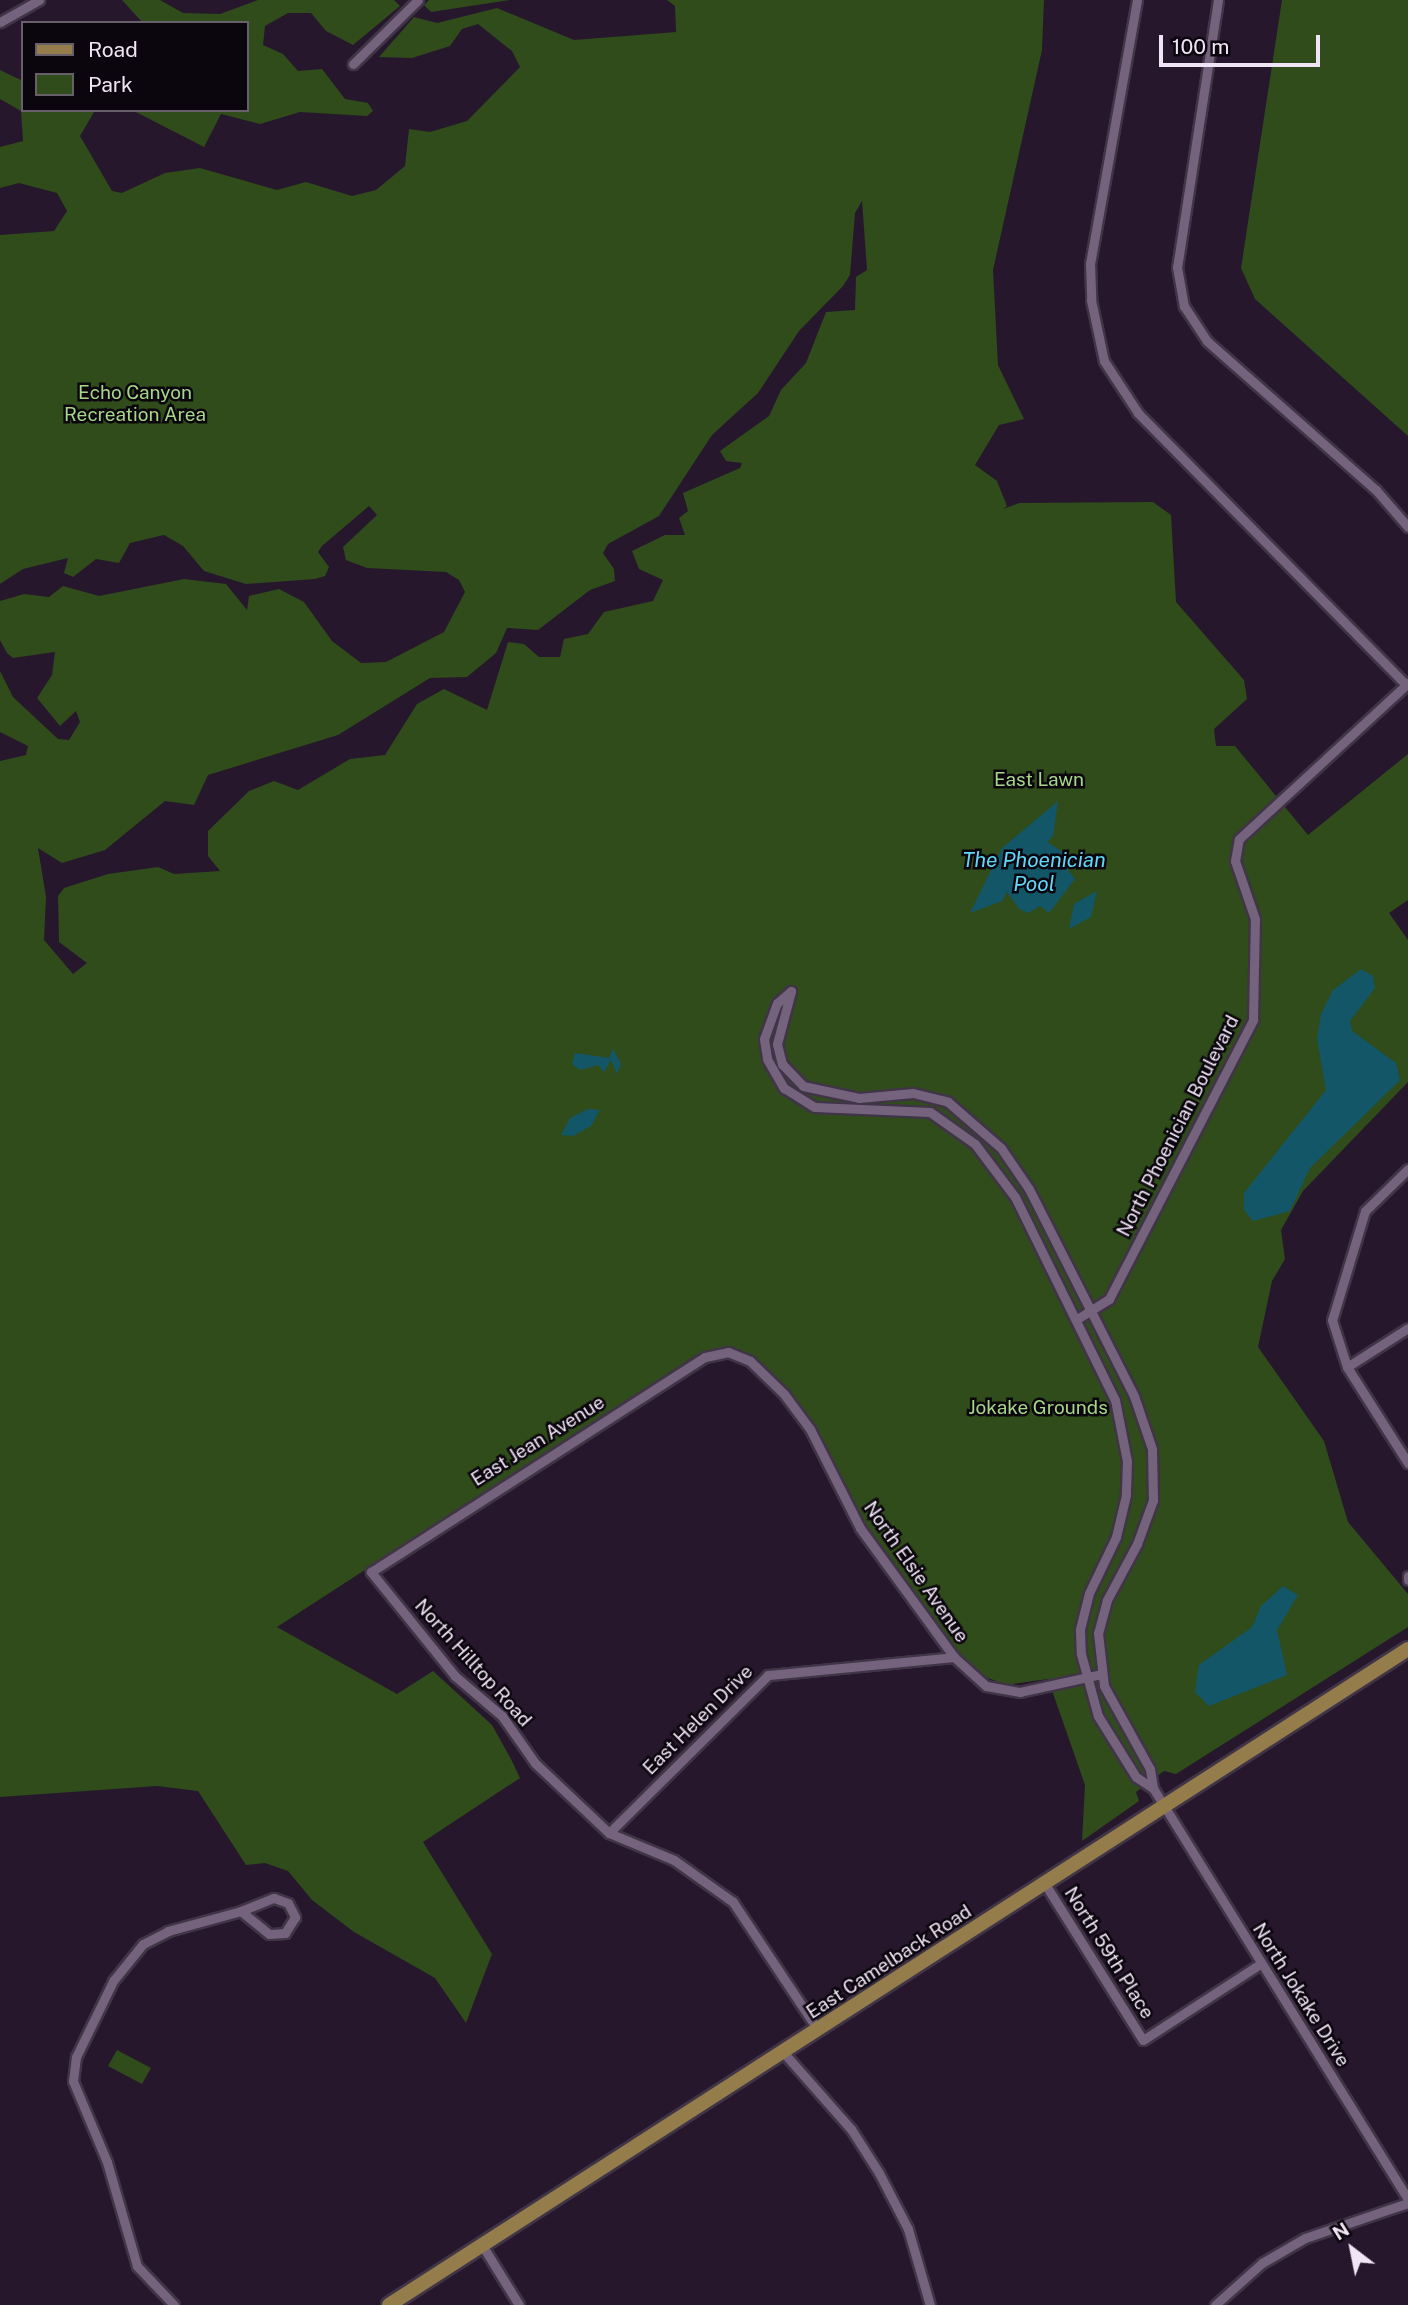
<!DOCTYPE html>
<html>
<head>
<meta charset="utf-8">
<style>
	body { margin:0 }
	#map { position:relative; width:1408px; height:2305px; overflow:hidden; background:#26172d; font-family:"Public Sans",sans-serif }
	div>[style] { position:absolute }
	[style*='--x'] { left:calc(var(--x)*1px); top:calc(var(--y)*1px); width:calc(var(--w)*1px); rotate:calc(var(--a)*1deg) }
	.green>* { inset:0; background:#2f4c1a }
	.water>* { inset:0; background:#135667 }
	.roads { filter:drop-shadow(2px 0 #403546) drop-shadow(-2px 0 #403546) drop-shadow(0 2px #403546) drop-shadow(0 -2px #403546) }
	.minor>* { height:9px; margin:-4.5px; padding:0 4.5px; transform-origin:4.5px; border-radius:4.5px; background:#75637d }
	.primary>* { height:14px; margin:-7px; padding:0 7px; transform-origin:7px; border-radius:7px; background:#957c4b }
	span { translate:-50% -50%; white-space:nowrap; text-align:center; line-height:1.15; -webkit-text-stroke:5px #0b060e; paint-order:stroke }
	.park-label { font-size:19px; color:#a6d789 }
	.street-label { font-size:19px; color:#f0e5f5 }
	.water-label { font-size:21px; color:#61d8fa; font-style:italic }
	.legend { position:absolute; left:21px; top:21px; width:228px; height:91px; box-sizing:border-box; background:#0b060e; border:2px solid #675f6a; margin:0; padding:9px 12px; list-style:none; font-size:21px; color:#f0e5f5 }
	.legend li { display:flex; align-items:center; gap:14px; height:35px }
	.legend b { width:35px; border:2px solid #675f6a }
	.north { position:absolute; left:1317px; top:2214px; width:70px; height:70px; -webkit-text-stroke:5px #0b060e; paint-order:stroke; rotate:328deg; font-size:19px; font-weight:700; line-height:28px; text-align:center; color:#f0e5f5 }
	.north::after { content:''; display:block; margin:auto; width:24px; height:32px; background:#f0e5f5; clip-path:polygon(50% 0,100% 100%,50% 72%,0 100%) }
	.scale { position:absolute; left:1159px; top:35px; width:161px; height:32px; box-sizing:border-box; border:4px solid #f0e5f5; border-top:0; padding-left:9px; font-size:21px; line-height:24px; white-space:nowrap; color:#f0e5f5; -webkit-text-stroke:5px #0b060e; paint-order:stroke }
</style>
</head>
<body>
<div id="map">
	<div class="green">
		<i style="clip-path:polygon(122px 0,160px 0,183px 13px,220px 14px,258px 0,394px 0,400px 6px,353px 45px,326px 31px,311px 13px,288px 13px,265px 26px,263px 45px,283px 54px,298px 71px,322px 69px,345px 99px,368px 103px,373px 111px,367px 116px,300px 112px,260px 124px,221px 114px,204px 147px,132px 110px,247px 110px,247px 23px,143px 23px)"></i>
		<i style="clip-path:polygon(429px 0,510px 0,431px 12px,424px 5px)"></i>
		<i style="clip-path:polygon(evenodd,667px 0,1044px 0,1042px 50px,993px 270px,998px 365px,1024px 419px,999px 425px,975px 465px,997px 481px,1007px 506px,1003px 509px,1019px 503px,1153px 502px,1171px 515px,1176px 602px,1244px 680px,1247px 699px,1214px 729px,1216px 746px,1235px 746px,1308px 835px,1408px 754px,1408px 900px,1389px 913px,1408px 940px,1408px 1082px,1303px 1191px,1281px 1230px,1285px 1259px,1272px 1281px,1258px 1347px,1324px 1441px,1348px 1522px,1408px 1594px,1408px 1627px,1176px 1774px,1164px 1771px,1136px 1792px,1139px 1801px,1082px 1841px,1085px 1785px,1048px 1679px,1006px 1685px,983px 1676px,957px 1651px,871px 1535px,814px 1426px,787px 1391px,753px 1356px,729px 1347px,696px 1355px,277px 1627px,397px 1694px,433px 1671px,492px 1725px,511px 1759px,520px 1778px,423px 1842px,492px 1954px,466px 2023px,435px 1978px,354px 1932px,312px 1900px,288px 1871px,265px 1863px,246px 1865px,198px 1791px,157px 1786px,0 1797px,0 761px,26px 755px,28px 746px,0 732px,0 671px,13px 697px,58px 739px,69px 740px,80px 722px,76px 711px,60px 726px,37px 698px,52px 675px,55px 652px,13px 658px,7px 653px,0 640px,0 601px,24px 594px,49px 597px,63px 586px,99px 596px,184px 579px,226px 584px,247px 610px,249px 596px,279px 589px,304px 602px,332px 641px,361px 663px,386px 662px,444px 632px,465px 592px,459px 580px,446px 572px,367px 568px,346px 560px,343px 547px,377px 515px,369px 506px,322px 546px,318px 552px,329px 567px,325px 576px,315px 579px,246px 584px,204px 571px,183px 546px,164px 535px,130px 543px,119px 563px,96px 559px,73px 577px,64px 573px,68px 558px,23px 569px,0 584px,0 235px,54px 231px,67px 211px,57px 193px,19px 183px,0 188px,0 147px,23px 141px,21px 111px,0 99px,0 70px,23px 81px,23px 110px,94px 112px,80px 136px,112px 191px,122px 193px,165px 173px,200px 168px,277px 190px,306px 182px,352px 196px,376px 190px,405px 166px,409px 129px,430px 132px,467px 121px,520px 67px,512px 51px,478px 24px,462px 29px,450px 46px,412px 58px,379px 57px,414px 17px,437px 23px,497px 8px,574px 40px,676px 32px,675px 6px,667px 0,862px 201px,867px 270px,856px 277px,855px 310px,826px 312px,806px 363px,781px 390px,769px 416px,720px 451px,726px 461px,742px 463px,740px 468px,683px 493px,688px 511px,679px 518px,685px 535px,665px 535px,632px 551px,639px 569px,663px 580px,653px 601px,604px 612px,588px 634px,564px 639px,560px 657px,539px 657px,524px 644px,508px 642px,487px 710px,444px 689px,417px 704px,385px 755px,350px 759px,298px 790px,274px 781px,249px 791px,208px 831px,208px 856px,220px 871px,174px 874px,158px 867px,108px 874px,64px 888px,58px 896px,59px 942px,87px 963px,73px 974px,44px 940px,46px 897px,38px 848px,62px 863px,105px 850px,165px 801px,194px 805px,208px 775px,338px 735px,430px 678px,467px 677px,496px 653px,507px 628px,538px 630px,590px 590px,615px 581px,614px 569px,603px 553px,608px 544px,659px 516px,712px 435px,758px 393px,799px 331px,843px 286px,850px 275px,855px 213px,862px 201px)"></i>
		<i style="clip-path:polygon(1282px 0,1408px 0,1408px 436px,1255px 299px,1241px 268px)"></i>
		<i style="clip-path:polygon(117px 2050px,151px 2068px,142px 2084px,108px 2066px)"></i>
	</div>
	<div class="water">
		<i style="clip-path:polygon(1058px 801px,1053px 836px,1047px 842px,1071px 857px,1068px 870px,1075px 879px,1049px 913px,1040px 906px,1028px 913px,1019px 909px,1007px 892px,1002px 901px,970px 913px,1002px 848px)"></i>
		<i style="clip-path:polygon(1097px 891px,1091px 917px,1069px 929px,1074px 904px)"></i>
		<i style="clip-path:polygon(1361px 969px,1373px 976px,1375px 988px,1350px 1021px,1352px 1031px,1396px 1063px,1400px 1080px,1310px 1168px,1290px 1211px,1253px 1221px,1244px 1210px,1244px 1193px,1326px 1090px,1317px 1039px,1321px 1014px,1333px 990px)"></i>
		<i style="clip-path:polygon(613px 1049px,621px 1064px,617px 1074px,611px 1060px,604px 1072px,598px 1065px,580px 1070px,572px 1064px,575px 1053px,609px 1058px)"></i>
		<i style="clip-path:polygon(588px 1109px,600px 1110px,591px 1126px,573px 1136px,561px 1135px,570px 1118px)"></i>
		<i style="clip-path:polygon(1283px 1586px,1298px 1595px,1277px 1630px,1287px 1675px,1209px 1706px,1195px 1692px,1199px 1665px,1252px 1627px,1261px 1606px)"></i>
	</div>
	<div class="roads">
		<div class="minor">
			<i style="--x:1137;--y:0;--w:267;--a:100.1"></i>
			<i style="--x:1090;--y:263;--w:37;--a:88"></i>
			<i style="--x:1091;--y:300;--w:62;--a:78"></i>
			<i style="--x:1104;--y:361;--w:62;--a:56.8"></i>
			<i style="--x:1138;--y:413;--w:382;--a:45.4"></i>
			<i style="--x:1218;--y:0;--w:270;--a:98.7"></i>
			<i style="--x:1177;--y:267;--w:40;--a:80"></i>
			<i style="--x:1184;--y:306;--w:42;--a:56.7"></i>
			<i style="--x:1207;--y:341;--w:225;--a:41.4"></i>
			<i style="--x:1376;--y:490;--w:49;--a:49.1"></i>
			<i style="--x:0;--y:22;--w:45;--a:-29.4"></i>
			<i style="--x:353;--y:64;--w:91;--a:-44.6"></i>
			<i style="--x:791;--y:991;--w:55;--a:104.8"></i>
			<i style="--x:777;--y:1044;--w:21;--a:76"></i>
			<i style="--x:782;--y:1064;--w:30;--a:46"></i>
			<i style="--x:803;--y:1086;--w:57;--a:12.1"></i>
			<i style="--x:859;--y:1098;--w:54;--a:-5.3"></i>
			<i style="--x:913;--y:1093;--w:36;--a:14"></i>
			<i style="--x:948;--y:1102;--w:70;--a:41"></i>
			<i style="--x:1001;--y:1148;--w:50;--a:55.7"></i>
			<i style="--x:1029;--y:1189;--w:232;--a:63.1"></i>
			<i style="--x:1134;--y:1396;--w:56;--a:71.2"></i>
			<i style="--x:1152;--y:1449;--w:51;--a:88.9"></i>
			<i style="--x:1153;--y:1500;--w:47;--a:110"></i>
			<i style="--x:1137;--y:1544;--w:64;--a:118.2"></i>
			<i style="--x:1107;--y:1600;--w:34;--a:105"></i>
			<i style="--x:1098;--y:1633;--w:53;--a:83.5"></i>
			<i style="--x:1104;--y:1686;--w:95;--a:61"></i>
			<i style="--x:1150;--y:1769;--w:19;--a:81"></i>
			<i style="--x:1153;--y:1788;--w:485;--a:58.2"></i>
			<i style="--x:791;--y:991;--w:18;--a:139"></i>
			<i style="--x:777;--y:1003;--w:38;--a:110"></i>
			<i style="--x:764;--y:1039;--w:20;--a:81"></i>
			<i style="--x:767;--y:1059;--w:34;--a:60"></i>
			<i style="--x:784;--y:1088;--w:36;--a:32"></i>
			<i style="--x:815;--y:1107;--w:115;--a:2.5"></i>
			<i style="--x:930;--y:1112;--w:55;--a:35.4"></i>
			<i style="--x:975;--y:1144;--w:66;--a:53"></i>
			<i style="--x:1015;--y:1197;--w:226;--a:63.8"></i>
			<i style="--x:1115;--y:1400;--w:62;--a:78.9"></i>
			<i style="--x:1127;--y:1461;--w:34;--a:92"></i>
			<i style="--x:1126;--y:1495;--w:43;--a:103.4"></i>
			<i style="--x:1116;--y:1537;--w:62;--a:115.7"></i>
			<i style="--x:1089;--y:1593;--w:38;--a:104"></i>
			<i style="--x:1080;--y:1630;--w:24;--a:88"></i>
			<i style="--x:1081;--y:1654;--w:64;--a:74.7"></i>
			<i style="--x:1098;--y:1716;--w:72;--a:58.1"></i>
			<i style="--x:1136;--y:1777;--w:20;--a:33"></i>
			<i style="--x:1408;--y:1169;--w:60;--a:135.7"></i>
			<i style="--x:1365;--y:1211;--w:114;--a:106.8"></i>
			<i style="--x:1332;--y:1320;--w:49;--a:72.3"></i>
			<i style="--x:1347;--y:1367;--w:114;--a:57.6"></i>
			<i style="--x:1077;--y:1319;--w:38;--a:-32"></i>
			<i style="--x:1109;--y:1299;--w:314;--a:-62.7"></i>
			<i style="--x:1253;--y:1020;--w:101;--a:-88.9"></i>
			<i style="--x:1255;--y:919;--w:61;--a:-109"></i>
			<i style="--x:1235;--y:861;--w:22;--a:-80"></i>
			<i style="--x:1239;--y:839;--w:230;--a:-42.7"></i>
			<i style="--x:1347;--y:1367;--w:72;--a:-32.6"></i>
			<i style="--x:1408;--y:1576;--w:4;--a:90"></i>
			<i style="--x:609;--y:1833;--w:224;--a:-44.8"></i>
			<i style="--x:768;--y:1675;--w:187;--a:-5.5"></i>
			<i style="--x:1045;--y:1884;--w:184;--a:57.9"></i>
			<i style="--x:1143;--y:2040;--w:140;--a:-33"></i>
			<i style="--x:274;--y:1898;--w:15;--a:20"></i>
			<i style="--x:288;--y:1903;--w:16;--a:63"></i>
			<i style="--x:295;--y:1917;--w:19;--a:122"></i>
			<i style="--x:285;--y:1933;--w:16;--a:176"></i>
			<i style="--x:269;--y:1934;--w:36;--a:-141"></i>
			<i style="--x:241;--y:1911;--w:35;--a:-22"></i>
			<i style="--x:818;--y:2030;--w:154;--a:-123.6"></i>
			<i style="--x:733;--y:1902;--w:72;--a:-144.6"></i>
			<i style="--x:674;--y:1860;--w:70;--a:-157.4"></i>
			<i style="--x:609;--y:1833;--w:102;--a:-136.6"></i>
			<i style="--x:535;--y:1763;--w:57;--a:-125.1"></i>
			<i style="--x:502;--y:1716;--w:62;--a:-139.6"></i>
			<i style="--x:455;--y:1676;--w:134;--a:-128.9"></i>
			<i style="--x:371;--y:1572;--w:397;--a:-32.8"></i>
			<i style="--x:705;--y:1357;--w:24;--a:-12"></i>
			<i style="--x:728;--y:1352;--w:24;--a:22"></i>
			<i style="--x:750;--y:1361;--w:47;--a:44.1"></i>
			<i style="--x:784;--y:1394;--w:44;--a:53.4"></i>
			<i style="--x:810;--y:1429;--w:111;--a:63.2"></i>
			<i style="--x:860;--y:1528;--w:160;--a:53.9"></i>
			<i style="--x:954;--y:1657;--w:43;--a:42.2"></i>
			<i style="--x:986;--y:1686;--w:35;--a:10"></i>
			<i style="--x:1020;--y:1692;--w:83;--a:-12.5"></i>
			<i style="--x:783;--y:2052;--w:103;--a:48.6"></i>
			<i style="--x:851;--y:2129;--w:52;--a:57.5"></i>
			<i style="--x:879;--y:2173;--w:63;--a:62.6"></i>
			<i style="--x:908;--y:2229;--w:79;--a:73.9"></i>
			<i style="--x:482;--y:2245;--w:70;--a:58.3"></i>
			<i style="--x:174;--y:2305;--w:54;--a:-133.5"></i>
			<i style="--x:137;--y:2266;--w:108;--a:-106.1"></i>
			<i style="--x:107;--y:2162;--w:88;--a:-112.8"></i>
			<i style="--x:73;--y:2081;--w:24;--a:-83"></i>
			<i style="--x:76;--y:2057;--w:85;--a:-64"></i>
			<i style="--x:113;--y:1981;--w:48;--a:-51"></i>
			<i style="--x:143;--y:1944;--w:28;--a:-27"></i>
			<i style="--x:168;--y:1931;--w:76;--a:-15.3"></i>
			<i style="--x:1215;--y:2305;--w:63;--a:-41.8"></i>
			<i style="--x:1262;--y:2263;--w:50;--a:-30.2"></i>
			<i style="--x:1305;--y:2238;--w:109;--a:-18.8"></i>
		</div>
		<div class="primary">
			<i style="--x:389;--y:2305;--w:1212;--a:-32.77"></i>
		</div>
	</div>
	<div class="park-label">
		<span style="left:135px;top:404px">Echo Canyon<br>Recreation Area</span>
		<span style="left:1039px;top:780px">East Lawn</span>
		<span style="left:1038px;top:1408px">Jokake Grounds</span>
	</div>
	<div class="street-label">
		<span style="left:1178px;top:1126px;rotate:-63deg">North Phoenician Boulevard</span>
		<span style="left:538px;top:1441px;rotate:-32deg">East Jean Avenue</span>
		<span style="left:916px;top:1572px;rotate:55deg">North Elsie Avenue</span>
		<span style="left:473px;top:1663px;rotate:48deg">North Hilltop Road</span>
		<span style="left:698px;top:1720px;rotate:-45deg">East Helen Drive</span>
		<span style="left:1109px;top:1953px;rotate:58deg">North 59th Place</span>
		<span style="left:889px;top:1962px;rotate:-33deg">East Camelback Road</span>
		<span style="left:1301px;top:1995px;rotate:58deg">North Jokake Drive</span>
	</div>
	<div class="water-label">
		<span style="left:1034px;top:872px">The Phoenician<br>Pool</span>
	</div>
	<ul class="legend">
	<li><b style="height:9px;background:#957c4b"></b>Road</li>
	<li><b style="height:19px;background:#2f4c1a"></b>Park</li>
	</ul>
	<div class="north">N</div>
	<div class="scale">100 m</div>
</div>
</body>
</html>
